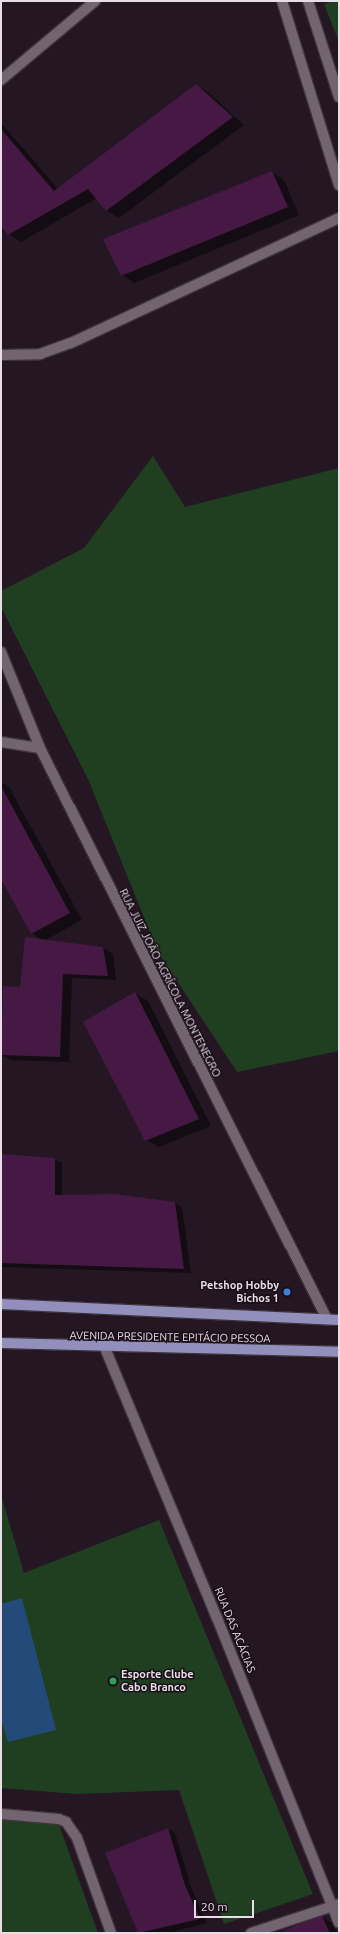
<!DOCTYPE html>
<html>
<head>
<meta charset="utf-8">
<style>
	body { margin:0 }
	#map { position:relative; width:340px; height:1934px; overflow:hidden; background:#241723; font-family:Ubuntu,sans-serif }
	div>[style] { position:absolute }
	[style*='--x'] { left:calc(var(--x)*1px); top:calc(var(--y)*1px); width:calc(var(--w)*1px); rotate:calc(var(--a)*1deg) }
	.green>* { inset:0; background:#203f20 }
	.water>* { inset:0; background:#244a79 }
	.shadow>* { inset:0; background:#0007 }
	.building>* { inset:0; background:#451943 }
	.roads { filter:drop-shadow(1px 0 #3d343c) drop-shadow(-1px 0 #3d343c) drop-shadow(0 1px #3d343c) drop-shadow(0 -1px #3d343c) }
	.minor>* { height:10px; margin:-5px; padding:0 5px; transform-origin:5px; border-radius:5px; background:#736472 }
	.tertiary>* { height:10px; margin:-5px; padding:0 5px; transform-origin:5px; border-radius:5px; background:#736472 }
	.primary>* { height:10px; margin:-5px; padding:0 5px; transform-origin:5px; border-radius:5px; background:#928fbc }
	.dots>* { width:11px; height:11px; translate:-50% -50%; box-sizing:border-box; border:2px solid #1a0e19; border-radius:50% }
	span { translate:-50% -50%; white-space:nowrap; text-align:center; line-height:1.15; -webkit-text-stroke:3px #1a0e19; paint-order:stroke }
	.street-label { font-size:11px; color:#e7dee6 }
	.poi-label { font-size:11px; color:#e7dee6; font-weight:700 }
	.right { translate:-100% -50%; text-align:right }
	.left { translate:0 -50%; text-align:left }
	.frame { position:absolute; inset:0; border:2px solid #e7dee6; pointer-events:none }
	.scale { position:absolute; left:194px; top:1900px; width:60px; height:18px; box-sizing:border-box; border:2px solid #e7dee6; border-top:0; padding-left:5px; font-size:12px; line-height:14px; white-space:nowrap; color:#e7dee6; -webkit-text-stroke:3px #1a0e19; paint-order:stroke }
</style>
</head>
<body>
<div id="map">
	<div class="green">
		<i style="clip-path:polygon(334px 1px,339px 1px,339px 42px,324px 4px)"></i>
		<i style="clip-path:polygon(153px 456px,185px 507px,339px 468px,339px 1051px,237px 1072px,158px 952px,88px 779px,1px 607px,1px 591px,84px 548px)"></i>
		<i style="clip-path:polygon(1px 1495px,24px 1573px,159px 1520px,313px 1894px,224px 1924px,179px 1790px,77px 1794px,1px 1788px)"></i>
		<i style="clip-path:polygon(1px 1818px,58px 1822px,98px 1933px,1px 1933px)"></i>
	</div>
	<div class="water">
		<i style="clip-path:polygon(22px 1598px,56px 1730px,8px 1742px,1px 1719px,1px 1604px)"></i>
	</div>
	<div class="shadow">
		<i style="clip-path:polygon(196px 85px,208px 92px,244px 125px,119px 218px,106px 210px,97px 198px,21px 242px,9px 234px,1px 224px,1px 123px,58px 189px)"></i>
		<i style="clip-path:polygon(272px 172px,284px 180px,299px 215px,134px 283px,122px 275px)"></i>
		<i style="clip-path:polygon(1px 782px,9px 787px,82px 920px,44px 941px,31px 933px,1px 877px)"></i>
		<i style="clip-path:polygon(103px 948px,113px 954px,116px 980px,72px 978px,69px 1062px,11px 1060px,2px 1055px,20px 988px)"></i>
		<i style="clip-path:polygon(135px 993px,148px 1001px,211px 1126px,159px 1147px,146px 1140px)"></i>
		<i style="clip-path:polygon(1px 1155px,54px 1159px,62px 1163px,62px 1196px,174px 1203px,182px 1207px,191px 1273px,1px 1267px)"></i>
		<i style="clip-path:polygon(168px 1829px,175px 1833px,192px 1890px,207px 1923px,168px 1933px,139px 1933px,106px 1854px)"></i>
		<i style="clip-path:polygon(322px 1917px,332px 1923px,337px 1933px,284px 1933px)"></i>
	</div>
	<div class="building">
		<i style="clip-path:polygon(196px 84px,233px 117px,106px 211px,88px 189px,8px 235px,1px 226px,1px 129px,54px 191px)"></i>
		<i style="clip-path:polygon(272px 171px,288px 207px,121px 276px,103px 239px)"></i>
		<i style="clip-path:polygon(1px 786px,70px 913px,31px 934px,1px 879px)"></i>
		<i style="clip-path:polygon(25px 937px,103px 947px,108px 976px,63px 974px,60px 1057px,1px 1055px,3px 986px,20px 987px)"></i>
		<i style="clip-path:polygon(135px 992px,199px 1119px,145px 1141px,83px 1022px)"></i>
		<i style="clip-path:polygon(1px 1154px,55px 1158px,55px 1195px,115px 1194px,175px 1202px,184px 1269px,1px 1263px)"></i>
		<i style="clip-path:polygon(168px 1828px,185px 1885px,200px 1919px,138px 1933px,105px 1853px)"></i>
		<i style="clip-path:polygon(322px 1916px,330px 1933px,279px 1933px,302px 1923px)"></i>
	</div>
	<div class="roads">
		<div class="minor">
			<i style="--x:282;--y:1;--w:193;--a:72.8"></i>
			<i style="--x:308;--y:1;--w:101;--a:72.1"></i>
			<i style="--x:1;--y:80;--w:123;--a:-40"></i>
			<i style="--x:1;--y:355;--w:39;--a:-1"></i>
			<i style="--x:40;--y:354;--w:33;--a:-20"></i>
			<i style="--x:71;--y:343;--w:296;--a:-25"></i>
			<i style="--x:1;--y:652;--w:104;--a:67.9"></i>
			<i style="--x:40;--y:748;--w:639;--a:63.31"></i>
			<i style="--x:1;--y:742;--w:39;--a:9"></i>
			<i style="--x:105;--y:1348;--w:292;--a:67.5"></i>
			<i style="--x:217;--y:1618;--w:328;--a:68.2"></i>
			<i style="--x:251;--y:1933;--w:93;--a:-18.2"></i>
		</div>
		<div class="tertiary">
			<i style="--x:1;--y:1814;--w:58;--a:4.9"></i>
			<i style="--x:59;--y:1819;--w:8;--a:23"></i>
			<i style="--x:66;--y:1822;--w:19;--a:55"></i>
			<i style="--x:77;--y:1838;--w:101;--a:70.3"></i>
		</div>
		<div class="primary">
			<i style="--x:1;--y:1304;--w:338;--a:2.7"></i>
			<i style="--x:1;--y:1343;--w:338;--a:1.5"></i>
		</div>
	</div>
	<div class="dots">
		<i style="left:287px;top:1292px;background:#3f7fe0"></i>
		<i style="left:113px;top:1681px;background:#2e9e5b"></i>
	</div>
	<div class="street-label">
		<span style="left:170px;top:983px;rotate:63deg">RUA JUIZ JOÃO AGRÍCOLA MONTENEGRO</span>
		<span style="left:170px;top:1337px;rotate:1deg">AVENIDA PRESIDENTE EPITÁCIO PESSOA</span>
		<span style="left:235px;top:1630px;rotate:68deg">RUA DAS ACÁCIAS</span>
	</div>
	<div class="poi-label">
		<span class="right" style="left:279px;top:1292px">Petshop Hobby<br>Bichos 1</span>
		<span class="left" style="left:121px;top:1681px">Esporte Clube<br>Cabo Branco</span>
	</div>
	<div class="frame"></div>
	<div class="scale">20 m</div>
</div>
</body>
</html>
